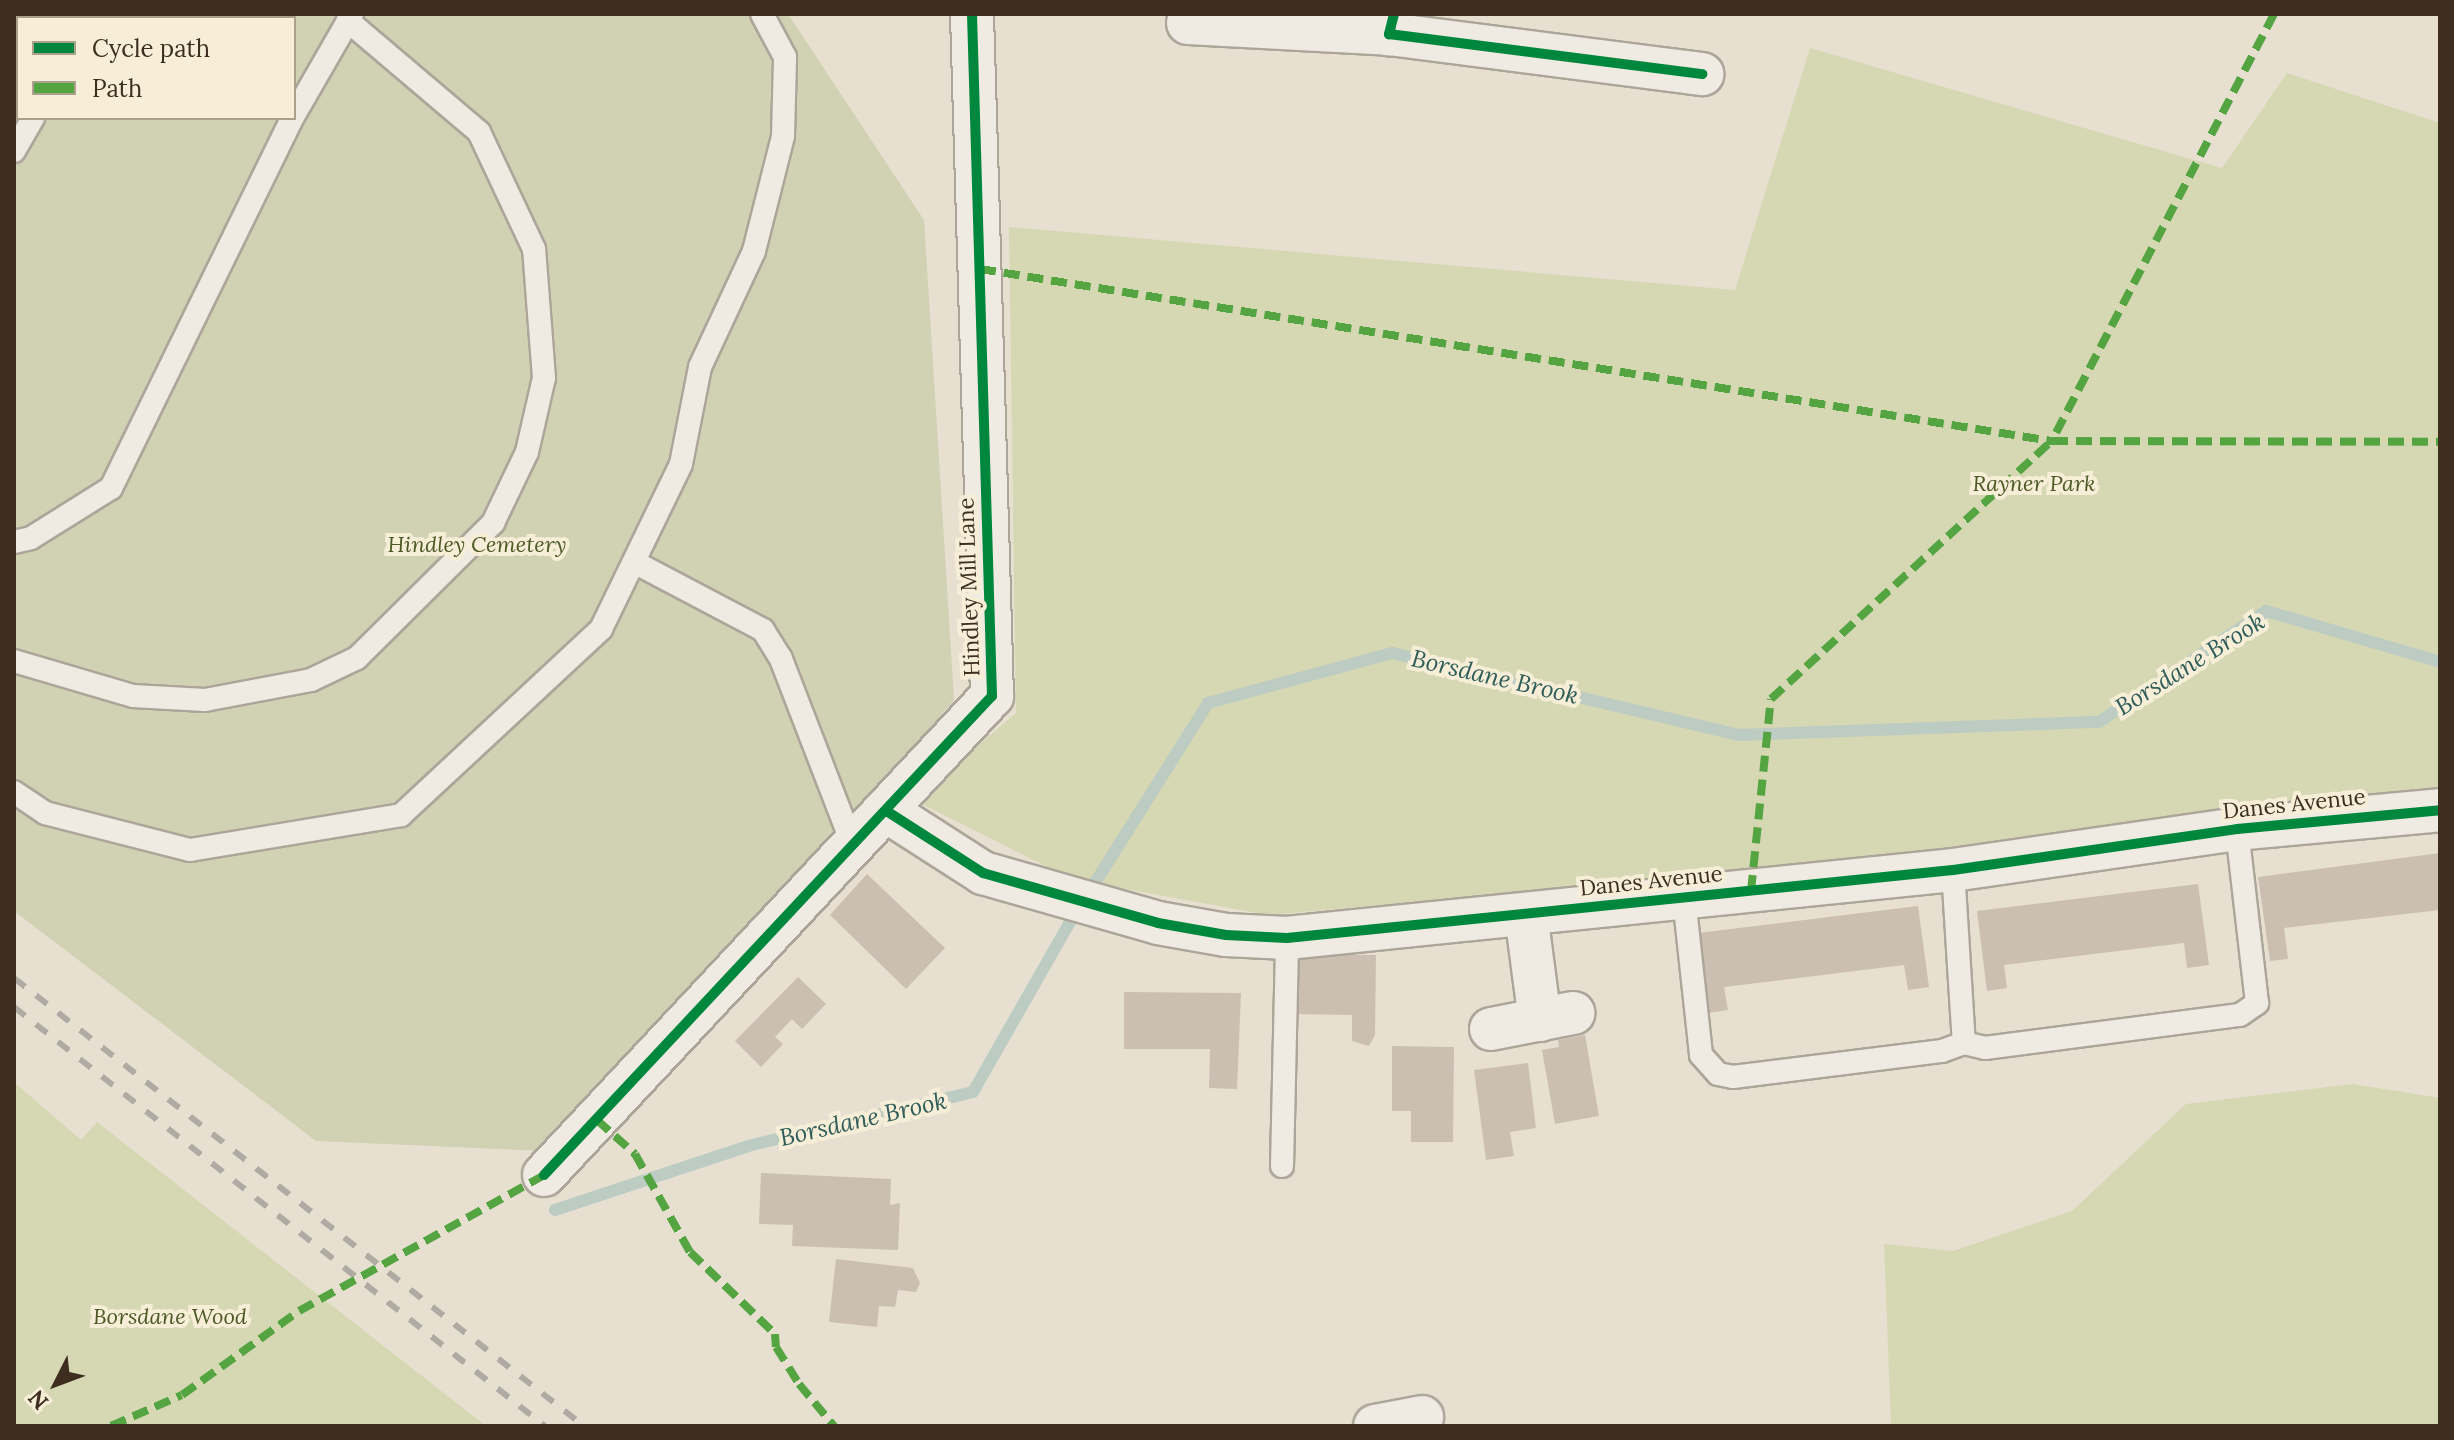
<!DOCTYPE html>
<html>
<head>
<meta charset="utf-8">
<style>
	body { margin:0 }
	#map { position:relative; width:2454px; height:1440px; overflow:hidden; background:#e7e0d1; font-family:Lora,serif }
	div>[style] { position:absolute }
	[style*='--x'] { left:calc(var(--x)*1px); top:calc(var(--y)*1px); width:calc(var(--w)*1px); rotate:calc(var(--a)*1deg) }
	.green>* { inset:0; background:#d6d7b3 }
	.cemetery>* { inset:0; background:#d1d1b3 }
	.stream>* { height:12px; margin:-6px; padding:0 6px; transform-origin:6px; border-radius:6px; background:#bcccc2 }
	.building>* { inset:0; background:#cbbfb2 }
	.roads { filter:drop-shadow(2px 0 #ada599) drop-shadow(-2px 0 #ada599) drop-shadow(0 2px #ada599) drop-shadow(0 -2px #ada599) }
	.service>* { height:22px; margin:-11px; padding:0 11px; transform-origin:11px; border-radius:11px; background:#efebe3 }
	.minor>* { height:42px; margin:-21px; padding:0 21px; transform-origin:21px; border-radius:21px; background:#efebe3 }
	.rail>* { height:6px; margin-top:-3px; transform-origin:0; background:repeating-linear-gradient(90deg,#afaaa2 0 14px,transparent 0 28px) }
	.quiet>* { height:8px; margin-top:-4px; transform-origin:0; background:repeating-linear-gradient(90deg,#54a441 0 16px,transparent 0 24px) }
	.cycleway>* { height:10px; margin:-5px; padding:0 5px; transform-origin:5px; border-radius:5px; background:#00873e }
	span { translate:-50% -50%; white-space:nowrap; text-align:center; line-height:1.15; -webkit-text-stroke:8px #f7eed8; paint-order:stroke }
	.park-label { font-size:22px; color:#4d5a26; font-style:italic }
	.street-label { font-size:22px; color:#3d2e20 }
	.water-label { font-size:24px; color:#2f5d5a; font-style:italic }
	.frame { position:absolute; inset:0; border:16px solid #3d2e20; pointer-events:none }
	.legend { position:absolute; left:16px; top:16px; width:280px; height:104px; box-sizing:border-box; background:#f7eed8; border:2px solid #ada18e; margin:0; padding:10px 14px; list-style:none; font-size:24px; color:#3d2e20 }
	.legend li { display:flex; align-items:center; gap:16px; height:40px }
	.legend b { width:40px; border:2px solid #ada18e }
	.north { position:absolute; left:16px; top:1344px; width:80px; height:80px; -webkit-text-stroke:6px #f7eed8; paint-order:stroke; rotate:228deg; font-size:22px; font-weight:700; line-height:32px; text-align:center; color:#3d2e20 }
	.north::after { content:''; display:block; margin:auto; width:28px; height:36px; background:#3d2e20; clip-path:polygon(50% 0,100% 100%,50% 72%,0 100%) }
</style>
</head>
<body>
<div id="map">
	<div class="green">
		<i style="clip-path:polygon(1810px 48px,2222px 168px,2287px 73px,2440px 123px,2440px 793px,1878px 861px,1268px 915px,1071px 879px,914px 800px,1016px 713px,1009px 227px,1735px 290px)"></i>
		<i style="clip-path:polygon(14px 1082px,81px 1140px,97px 1122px,486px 1426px,14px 1426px)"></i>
		<i style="clip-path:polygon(2353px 1084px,2440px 1098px,2440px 1426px,1891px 1426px,1884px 1244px,1953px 1251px,2072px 1211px,2186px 1104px)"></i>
	</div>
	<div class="cemetery">
		<i style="clip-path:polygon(evenodd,14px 14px,788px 14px,924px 220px,954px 700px,567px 1152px,316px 1141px,14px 911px,14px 14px,18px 18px,294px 18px,294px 118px,18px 118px,18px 18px)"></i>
	</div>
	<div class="stream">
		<i style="--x:555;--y:1210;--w:203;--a:-18.3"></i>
		<i style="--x:748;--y:1146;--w:231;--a:-13.5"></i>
		<i style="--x:973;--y:1092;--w:193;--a:-60.3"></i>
		<i style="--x:1069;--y:924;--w:261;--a:-57.8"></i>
		<i style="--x:1208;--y:703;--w:191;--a:-15.2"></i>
		<i style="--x:1392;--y:653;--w:356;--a:13.3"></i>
		<i style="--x:1738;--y:735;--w:361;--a:-2.1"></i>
		<i style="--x:2099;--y:722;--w:201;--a:-33.6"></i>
		<i style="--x:2266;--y:611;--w:181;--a:16.3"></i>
	</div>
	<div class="building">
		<i style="clip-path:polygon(2440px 853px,2440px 910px,2284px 928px,2288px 959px,2270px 961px,2258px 877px)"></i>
		<i style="clip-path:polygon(867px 874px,945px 948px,906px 989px,830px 915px)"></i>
		<i style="clip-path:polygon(2198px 884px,2209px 965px,2187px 968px,2184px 943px,2004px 965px,2007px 988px,1987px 991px,1977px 911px)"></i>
		<i style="clip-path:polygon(1918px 906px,1929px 987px,1908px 990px,1904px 965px,1724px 987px,1728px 1010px,1708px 1013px,1698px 933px)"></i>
		<i style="clip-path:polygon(1295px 954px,1376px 955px,1375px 1035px,1369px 1046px,1352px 1041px,1352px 1015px,1294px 1014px)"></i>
		<i style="clip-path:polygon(798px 977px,826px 1004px,802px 1029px,792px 1019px,775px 1037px,783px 1044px,761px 1067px,735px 1041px)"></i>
		<i style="clip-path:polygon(1124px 992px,1241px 993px,1237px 1089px,1209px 1088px,1210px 1049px,1124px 1049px)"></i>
		<i style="clip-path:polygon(1585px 1035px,1599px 1116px,1555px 1124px,1542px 1050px,1559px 1047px,1558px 1040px)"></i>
		<i style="clip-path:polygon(1392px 1046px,1454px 1047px,1453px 1142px,1411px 1142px,1411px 1111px,1392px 1111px)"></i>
		<i style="clip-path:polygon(1528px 1063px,1536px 1128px,1510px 1132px,1514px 1156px,1486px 1160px,1474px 1070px)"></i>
		<i style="clip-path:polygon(761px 1173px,891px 1179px,890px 1205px,900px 1203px,898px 1250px,792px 1246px,793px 1225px,759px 1224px)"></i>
		<i style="clip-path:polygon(836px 1259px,913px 1268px,920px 1283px,916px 1292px,898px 1290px,895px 1307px,879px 1306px,877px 1327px,829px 1322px)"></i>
	</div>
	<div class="roads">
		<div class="service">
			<i style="--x:247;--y:14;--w:4;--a:63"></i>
			<i style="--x:64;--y:18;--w:12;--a:-20"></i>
			<i style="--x:14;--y:35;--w:4;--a:-14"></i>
			<i style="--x:294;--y:115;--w:116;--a:-60.1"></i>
			<i style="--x:14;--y:151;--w:38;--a:-60"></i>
			<i style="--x:14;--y:542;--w:17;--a:-13"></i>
			<i style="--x:31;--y:538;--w:94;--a:-32"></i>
			<i style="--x:111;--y:488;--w:412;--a:-63.9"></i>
			<i style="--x:634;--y:562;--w:146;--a:27.8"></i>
			<i style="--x:763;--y:630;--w:34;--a:58"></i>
			<i style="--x:781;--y:659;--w:203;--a:68.9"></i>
			<i style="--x:14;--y:661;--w:124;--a:16.4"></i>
			<i style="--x:133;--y:696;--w:72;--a:3.2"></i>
			<i style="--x:205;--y:700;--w:108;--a:-10.7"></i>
			<i style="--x:311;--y:680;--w:51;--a:-25.6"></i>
			<i style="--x:357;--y:658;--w:192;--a:-44.8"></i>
			<i style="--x:493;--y:523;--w:79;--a:-64.4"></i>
			<i style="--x:527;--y:452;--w:76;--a:-77.1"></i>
			<i style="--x:544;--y:378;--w:129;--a:-94.4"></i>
			<i style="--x:534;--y:249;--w:129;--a:-115.2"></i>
			<i style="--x:479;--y:132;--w:172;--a:-139.7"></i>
			<i style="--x:14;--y:792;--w:37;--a:34"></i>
			<i style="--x:45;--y:813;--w:150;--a:14.3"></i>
			<i style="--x:190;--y:850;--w:214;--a:-9.4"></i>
			<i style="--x:401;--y:815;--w:273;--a:-42.9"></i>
			<i style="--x:601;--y:629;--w:183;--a:-64.1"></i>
			<i style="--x:681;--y:464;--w:99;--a:-78.9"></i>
			<i style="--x:700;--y:367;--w:128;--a:-65"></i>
			<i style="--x:754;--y:251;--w:119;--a:-75.8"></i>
			<i style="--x:783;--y:136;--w:79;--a:-88.5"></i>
			<i style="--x:785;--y:57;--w:49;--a:-118.1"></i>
			<i style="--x:1953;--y:870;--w:173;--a:86.4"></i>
			<i style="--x:1684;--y:898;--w:158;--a:83.8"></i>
			<i style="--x:1701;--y:1055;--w:25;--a:48"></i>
			<i style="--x:1718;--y:1074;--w:15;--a:11"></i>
			<i style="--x:1733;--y:1077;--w:211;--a:-7.1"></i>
			<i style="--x:1942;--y:1051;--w:23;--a:-20"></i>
			<i style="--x:1964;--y:1043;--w:22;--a:13"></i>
			<i style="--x:1985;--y:1048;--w:257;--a:-7.4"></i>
			<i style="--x:2240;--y:1015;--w:21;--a:-35"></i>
			<i style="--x:2257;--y:1003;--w:175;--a:-96.6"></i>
			<i style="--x:1282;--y:1166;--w:228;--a:-88.7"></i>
		</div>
		<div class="minor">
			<i style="--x:1394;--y:14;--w:21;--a:104"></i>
			<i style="--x:1389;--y:34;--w:316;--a:7.3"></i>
			<i style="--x:1188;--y:23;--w:201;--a:3.1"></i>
			<i style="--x:888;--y:812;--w:113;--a:32.7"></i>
			<i style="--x:983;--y:873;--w:182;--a:15.9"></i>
			<i style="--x:1158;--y:923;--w:69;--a:10"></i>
			<i style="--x:1226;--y:935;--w:61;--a:2.8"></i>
			<i style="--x:1287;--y:938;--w:669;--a:-5.83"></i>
			<i style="--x:1953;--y:870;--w:287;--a:-8.2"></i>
			<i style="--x:2237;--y:829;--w:204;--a:-5.3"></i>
			<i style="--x:1526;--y:914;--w:107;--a:82.5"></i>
			<i style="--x:1491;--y:1029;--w:84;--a:-11"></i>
			<i style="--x:544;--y:1175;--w:656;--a:-46.92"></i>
			<i style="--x:992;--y:696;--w:682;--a:-91.68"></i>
			<i style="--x:1375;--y:1426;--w:48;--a:-10.8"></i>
		</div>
	</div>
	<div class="rail">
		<i style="--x:14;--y:978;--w:725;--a:38.17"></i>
		<i style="--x:14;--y:1007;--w:676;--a:38.28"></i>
	</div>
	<div class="quiet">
		<i style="--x:2274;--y:14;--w:481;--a:117.5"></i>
		<i style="--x:2052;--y:441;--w:388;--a:0.1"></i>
		<i style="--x:980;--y:269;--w:1086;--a:9.12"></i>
		<i style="--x:1751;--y:891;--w:193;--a:-84.1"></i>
		<i style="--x:1771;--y:699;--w:381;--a:-42.6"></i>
		<i style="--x:597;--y:1120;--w:51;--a:41.8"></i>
		<i style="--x:635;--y:1154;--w:112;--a:60.7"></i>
		<i style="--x:690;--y:1252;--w:118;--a:44"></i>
		<i style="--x:775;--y:1334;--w:13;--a:86"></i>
		<i style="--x:776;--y:1347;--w:44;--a:58.1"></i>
		<i style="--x:799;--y:1384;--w:55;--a:50.2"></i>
		<i style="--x:111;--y:1426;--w:77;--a:-23.6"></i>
		<i style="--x:182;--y:1395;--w:144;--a:-35.7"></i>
		<i style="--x:299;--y:1311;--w:280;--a:-29"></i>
	</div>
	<div class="cycleway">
		<i style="--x:1394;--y:14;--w:21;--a:104"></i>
		<i style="--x:1389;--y:34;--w:316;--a:7.3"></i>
		<i style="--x:888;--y:812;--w:113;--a:32.7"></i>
		<i style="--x:983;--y:873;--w:182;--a:15.9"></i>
		<i style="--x:1158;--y:923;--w:69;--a:10"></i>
		<i style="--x:1226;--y:935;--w:61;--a:2.8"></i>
		<i style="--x:1287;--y:938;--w:669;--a:-5.83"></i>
		<i style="--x:1953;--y:870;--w:287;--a:-8.2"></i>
		<i style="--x:2237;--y:829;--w:204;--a:-5.3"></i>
		<i style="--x:544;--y:1175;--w:656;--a:-46.92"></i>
		<i style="--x:992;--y:696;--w:682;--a:-91.68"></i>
	</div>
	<div class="park-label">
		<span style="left:2034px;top:484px">Rayner Park</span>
		<span style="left:477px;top:545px">Hindley Cemetery</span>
		<span style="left:170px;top:1317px">Borsdane Wood</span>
	</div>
	<div class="street-label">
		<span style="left:969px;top:587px;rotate:-92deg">Hindley Mill Lane</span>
		<span style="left:2294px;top:804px;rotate:-6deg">Danes Avenue</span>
		<span style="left:1651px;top:881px;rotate:-6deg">Danes Avenue</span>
	</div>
	<div class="water-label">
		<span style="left:2190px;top:664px;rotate:-32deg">Borsdane Brook</span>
		<span style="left:1495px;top:677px;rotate:13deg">Borsdane Brook</span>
		<span style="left:863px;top:1119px;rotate:-13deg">Borsdane Brook</span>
	</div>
	<div class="frame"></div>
	<ul class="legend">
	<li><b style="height:10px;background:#00873e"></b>Cycle path</li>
	<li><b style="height:10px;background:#54a441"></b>Path</li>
	</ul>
	<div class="north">N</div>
</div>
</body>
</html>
